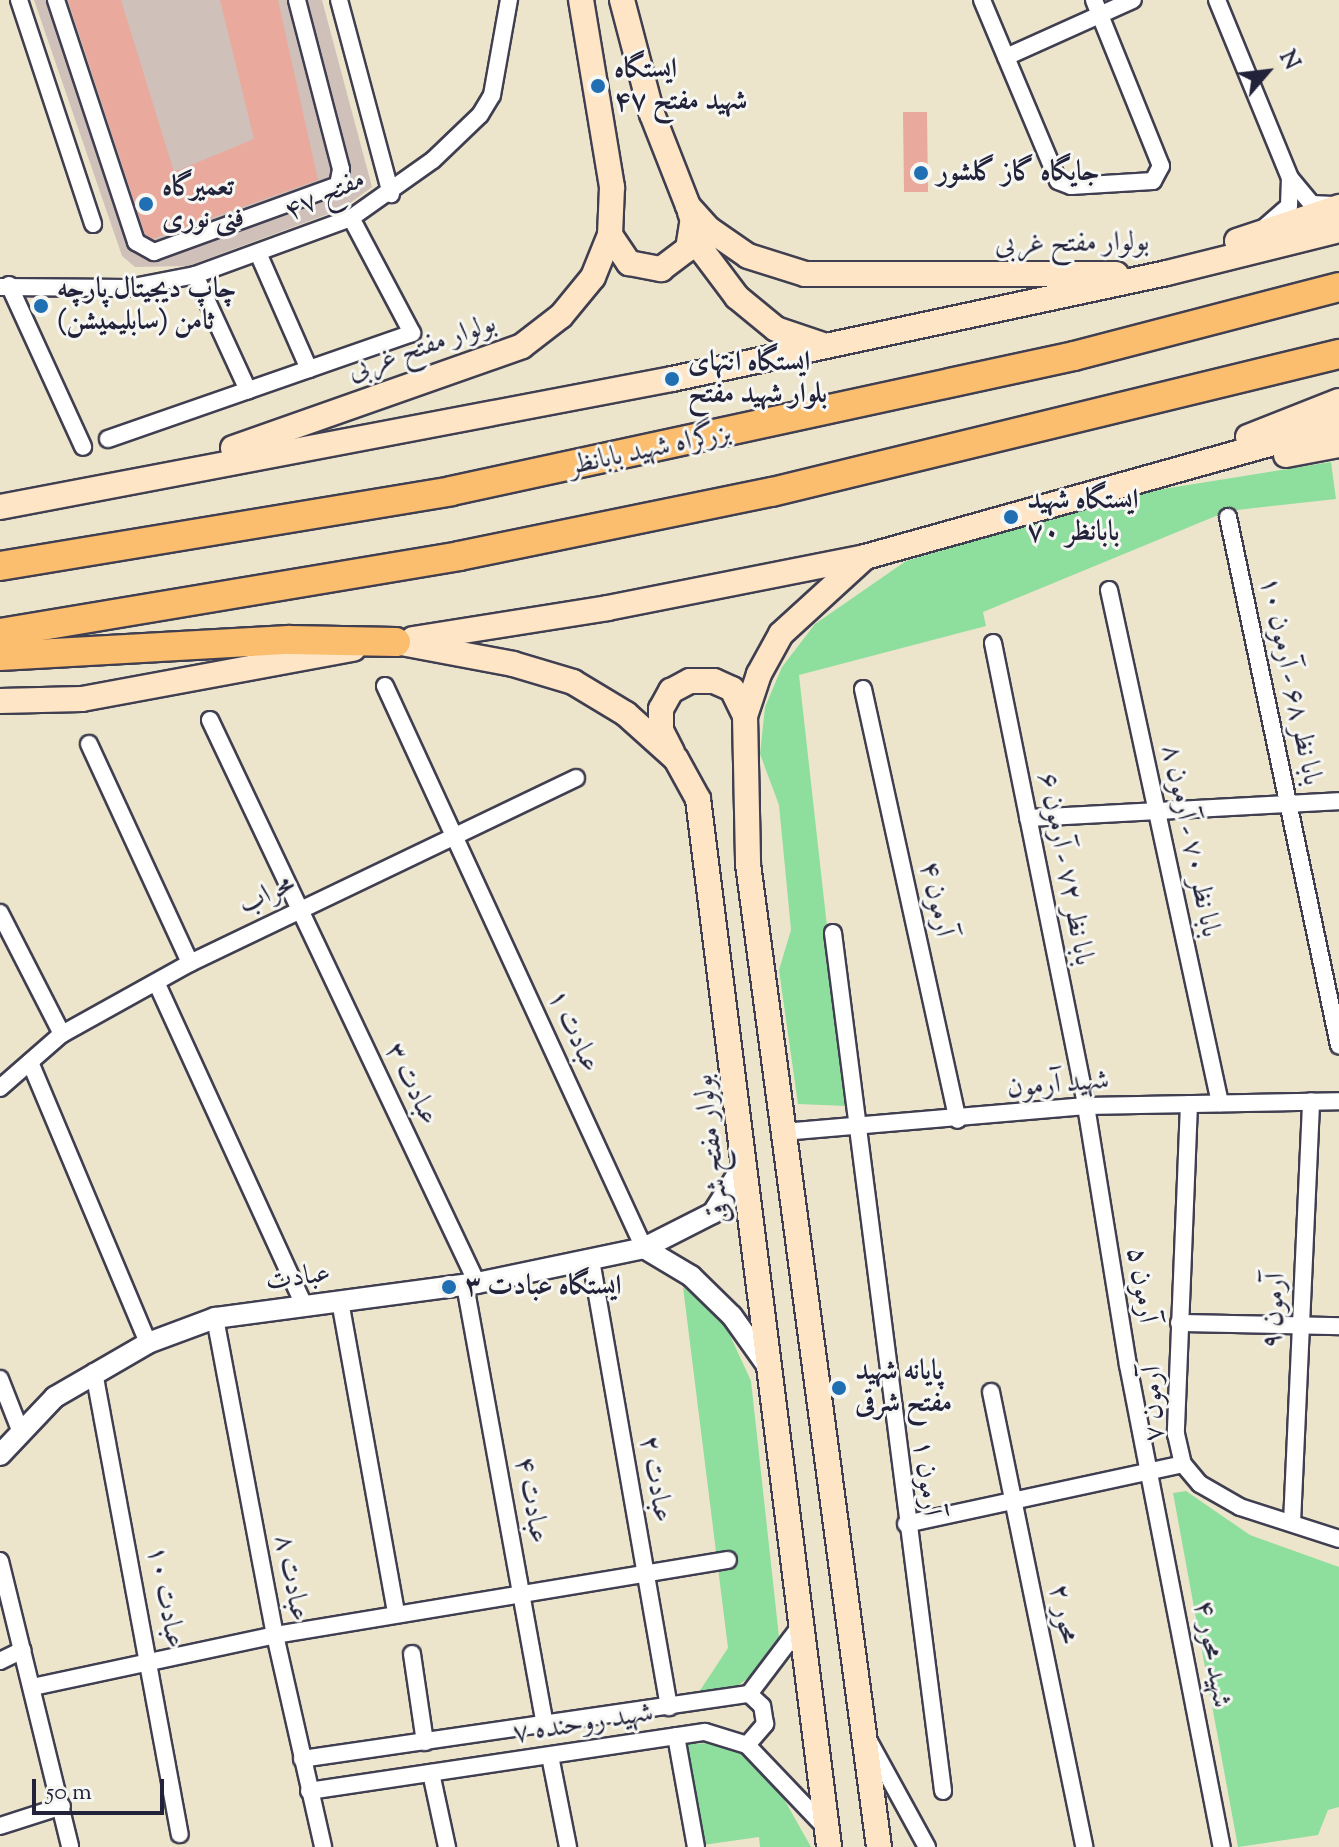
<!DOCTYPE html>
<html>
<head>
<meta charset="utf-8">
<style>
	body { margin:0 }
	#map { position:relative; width:1339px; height:1847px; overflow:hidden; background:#ede5cb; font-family:"Sorts Mill Goudy",Amiri,serif }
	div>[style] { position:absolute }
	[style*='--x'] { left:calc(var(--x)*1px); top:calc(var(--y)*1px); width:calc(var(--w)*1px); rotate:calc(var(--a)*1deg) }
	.industrial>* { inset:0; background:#cfc1ba }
	.green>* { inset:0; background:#8ede9d }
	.building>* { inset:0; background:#e9a99d }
	.roads { filter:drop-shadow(2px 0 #403f51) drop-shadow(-2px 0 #403f51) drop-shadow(0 2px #403f51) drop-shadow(0 -2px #403f51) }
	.minor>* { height:16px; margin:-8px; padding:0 8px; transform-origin:8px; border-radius:8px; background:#fff }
	.tertiary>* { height:20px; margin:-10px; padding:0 10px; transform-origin:10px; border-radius:10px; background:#fff }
	.secondary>* { height:24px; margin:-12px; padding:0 12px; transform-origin:12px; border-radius:12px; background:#fde5c5 }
	.trunk>* { height:28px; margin:-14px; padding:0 14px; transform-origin:14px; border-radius:14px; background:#fbbd6e }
	.dots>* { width:22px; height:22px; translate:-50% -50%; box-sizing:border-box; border:4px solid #f6f6f2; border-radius:50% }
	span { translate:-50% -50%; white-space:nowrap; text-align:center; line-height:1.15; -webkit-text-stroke:6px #f6f6f2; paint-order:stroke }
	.poi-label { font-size:28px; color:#22223b; font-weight:700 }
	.left { translate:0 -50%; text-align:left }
	.street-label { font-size:28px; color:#22223b }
	.north { position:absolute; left:1227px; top:32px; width:80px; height:80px; -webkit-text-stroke:6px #f6f6f2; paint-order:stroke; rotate:62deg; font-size:22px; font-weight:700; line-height:32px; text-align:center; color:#22223b }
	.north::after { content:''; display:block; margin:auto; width:28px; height:36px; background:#22223b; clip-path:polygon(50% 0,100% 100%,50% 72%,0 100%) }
	.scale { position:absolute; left:32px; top:1779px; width:132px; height:36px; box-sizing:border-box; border:4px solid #22223b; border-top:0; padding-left:10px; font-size:24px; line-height:28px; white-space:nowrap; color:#22223b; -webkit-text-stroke:6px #f6f6f2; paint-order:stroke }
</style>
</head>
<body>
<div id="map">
	<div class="industrial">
		<i style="clip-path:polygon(34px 0,322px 0,372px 187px,342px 209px,188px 266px,135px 267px,122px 256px)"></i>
	</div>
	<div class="green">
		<i style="clip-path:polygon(1331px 462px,1336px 499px,1228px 511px,983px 612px,986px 626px,799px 675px,847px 1106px,798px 1104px,779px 970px,791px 930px,779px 805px,760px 754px,765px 707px,782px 667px,815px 624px,906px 561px,1138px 493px)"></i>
		<i style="clip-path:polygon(683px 1287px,723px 1320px,751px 1381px,779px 1637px,763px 1666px,739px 1685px,699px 1692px,728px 1648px)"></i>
		<i style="clip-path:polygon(1186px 1491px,1250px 1535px,1339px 1567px,1339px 1807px,1328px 1810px,1318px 1835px,1238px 1847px,1173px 1493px)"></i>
		<i style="clip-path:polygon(712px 1743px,743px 1754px,771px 1776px,811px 1847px,760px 1847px,759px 1837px,703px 1845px,685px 1744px)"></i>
	</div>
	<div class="building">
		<i style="clip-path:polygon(68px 0,121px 0,174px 172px,254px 139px,220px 0,278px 0,318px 180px,152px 239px,145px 234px)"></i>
		<i style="clip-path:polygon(903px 112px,927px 112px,928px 192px,904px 192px)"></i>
	</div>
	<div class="roads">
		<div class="minor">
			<i style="--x:19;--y:0;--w:236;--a:71.7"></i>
			<i style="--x:56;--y:0;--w:255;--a:71.7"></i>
			<i style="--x:136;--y:242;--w:21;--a:29"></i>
			<i style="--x:154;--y:252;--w:196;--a:-20"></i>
			<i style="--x:338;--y:185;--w:16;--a:-79"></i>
			<i style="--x:341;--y:169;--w:175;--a:-104.6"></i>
			<i style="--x:339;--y:0;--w:201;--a:75"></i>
			<i style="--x:982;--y:0;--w:196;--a:67.2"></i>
			<i style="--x:1058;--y:181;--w:14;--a:21"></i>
			<i style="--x:1071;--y:186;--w:82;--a:-3.5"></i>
			<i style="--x:1153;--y:181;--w:17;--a:-62"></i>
			<i style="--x:1161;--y:166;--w:179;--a:-112"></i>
			<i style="--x:1217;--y:0;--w:192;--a:67.7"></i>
			<i style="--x:1290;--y:178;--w:34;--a:50"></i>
			<i style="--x:1312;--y:204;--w:21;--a:3"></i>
			<i style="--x:1006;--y:57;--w:139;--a:-24.2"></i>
			<i style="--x:1266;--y:226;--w:30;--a:-41"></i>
			<i style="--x:1289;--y:206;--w:28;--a:-88"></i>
			<i style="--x:258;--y:253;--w:127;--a:66.3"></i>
			<i style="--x:195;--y:275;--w:127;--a:65.3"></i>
			<i style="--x:9;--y:285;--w:178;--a:65.4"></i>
			<i style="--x:0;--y:287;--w:128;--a:0.4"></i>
			<i style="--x:128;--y:288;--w:68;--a:-11"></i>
			<i style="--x:195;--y:275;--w:166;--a:-20.1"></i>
			<i style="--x:351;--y:218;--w:100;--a:-35.3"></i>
			<i style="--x:433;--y:160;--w:65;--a:-43.8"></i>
			<i style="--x:480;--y:115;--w:23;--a:-59"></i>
			<i style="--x:492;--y:95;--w:97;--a:-79.9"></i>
			<i style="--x:108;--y:439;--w:322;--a:-19.2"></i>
			<i style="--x:412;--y:333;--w:130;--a:-117.9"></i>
			<i style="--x:1228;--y:517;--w:540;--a:78.13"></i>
			<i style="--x:1109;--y:590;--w:525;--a:77.79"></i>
			<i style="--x:993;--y:643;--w:472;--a:78.6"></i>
			<i style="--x:1086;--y:1106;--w:262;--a:80.8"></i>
			<i style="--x:1128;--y:1365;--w:491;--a:79"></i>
			<i style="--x:385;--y:686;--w:619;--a:65.26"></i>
			<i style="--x:863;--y:689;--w:441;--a:77.6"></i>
			<i style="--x:210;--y:720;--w:623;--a:64.63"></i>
			<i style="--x:89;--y:744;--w:241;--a:65.2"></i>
			<i style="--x:1028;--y:818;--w:311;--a:-3.1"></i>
			<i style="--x:0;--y:913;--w:136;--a:62.9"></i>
			<i style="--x:833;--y:933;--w:865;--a:82.69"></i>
			<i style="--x:157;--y:984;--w:353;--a:65.4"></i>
			<i style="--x:30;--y:1062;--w:305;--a:67.2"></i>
			<i style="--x:0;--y:1088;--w:82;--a:-41.1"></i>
			<i style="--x:62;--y:1034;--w:146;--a:-29"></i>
			<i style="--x:190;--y:963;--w:428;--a:-25.6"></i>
			<i style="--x:1189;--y:1104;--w:330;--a:92.3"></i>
			<i style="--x:1176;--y:1434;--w:31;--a:77"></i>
			<i style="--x:1183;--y:1464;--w:26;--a:50"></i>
			<i style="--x:1200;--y:1484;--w:46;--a:29.9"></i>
			<i style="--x:1240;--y:1507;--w:104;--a:17.9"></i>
			<i style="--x:783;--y:1132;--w:304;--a:-4.9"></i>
			<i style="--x:1086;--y:1106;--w:253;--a:-1.1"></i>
			<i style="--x:591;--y:1260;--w:454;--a:80.1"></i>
			<i style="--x:465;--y:1285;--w:446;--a:79.7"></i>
			<i style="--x:340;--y:1301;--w:317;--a:79.8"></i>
			<i style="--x:215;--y:1318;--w:323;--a:79.3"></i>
			<i style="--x:275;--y:1635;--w:217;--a:77.2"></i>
			<i style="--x:1179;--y:1323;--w:160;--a:1.1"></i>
			<i style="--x:94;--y:1372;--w:470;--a:79.5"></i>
			<i style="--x:0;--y:1379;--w:55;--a:68.6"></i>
			<i style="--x:991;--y:1392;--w:464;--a:78.4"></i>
			<i style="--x:1292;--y:1523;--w:422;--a:-87.4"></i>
			<i style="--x:906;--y:1524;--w:283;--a:-12.2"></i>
			<i style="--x:0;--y:1561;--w:294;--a:76.2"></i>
			<i style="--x:412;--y:1654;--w:89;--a:81.6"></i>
			<i style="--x:0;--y:1661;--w:25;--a:-26"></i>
			<i style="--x:33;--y:1687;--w:248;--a:-12.1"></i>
			<i style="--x:275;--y:1635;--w:459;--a:-9.4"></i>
			<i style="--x:676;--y:1736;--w:113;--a:79.8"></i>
			<i style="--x:870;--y:1743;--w:119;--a:61.3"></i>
			<i style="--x:747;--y:1745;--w:28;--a:-49"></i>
			<i style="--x:765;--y:1724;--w:18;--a:-99"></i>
			<i style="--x:762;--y:1706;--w:18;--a:-137"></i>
			<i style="--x:550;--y:1756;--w:93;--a:78.8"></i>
			<i style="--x:302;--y:1759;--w:452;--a:-8.3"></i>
			<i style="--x:749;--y:1694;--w:88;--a:-52.9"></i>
			<i style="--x:431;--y:1773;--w:76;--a:77.8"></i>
			<i style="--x:309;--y:1791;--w:400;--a:-8.5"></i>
			<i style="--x:705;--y:1732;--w:44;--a:17.2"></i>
			<i style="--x:747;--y:1745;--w:113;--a:46.4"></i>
			<i style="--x:0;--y:1826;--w:65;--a:-17.9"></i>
		</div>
		<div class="tertiary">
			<i style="--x:644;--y:1248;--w:55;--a:30.8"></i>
			<i style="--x:691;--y:1276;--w:57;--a:44.3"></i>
			<i style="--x:732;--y:1316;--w:64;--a:54.6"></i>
			<i style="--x:0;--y:1455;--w:80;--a:-46.5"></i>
			<i style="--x:55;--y:1397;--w:108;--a:-30.1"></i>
			<i style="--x:148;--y:1343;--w:72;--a:-20.5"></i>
			<i style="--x:215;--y:1318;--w:264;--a:-7.6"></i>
			<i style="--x:477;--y:1283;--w:171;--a:-11.8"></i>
			<i style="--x:644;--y:1248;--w:77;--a:-26.9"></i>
			<i style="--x:713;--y:1213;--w:59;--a:-57.4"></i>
		</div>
		<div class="secondary">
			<i style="--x:622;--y:0;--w:118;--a:75.3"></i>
			<i style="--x:652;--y:114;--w:99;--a:68.6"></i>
			<i style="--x:688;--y:206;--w:31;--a:48"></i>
			<i style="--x:709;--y:229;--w:47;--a:34.7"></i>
			<i style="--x:748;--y:256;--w:60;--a:17.5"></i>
			<i style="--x:805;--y:274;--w:311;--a:0"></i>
			<i style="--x:690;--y:212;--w:43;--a:71.1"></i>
			<i style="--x:704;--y:253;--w:55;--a:53.1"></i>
			<i style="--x:737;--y:297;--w:50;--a:39.4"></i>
			<i style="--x:776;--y:329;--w:50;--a:18.8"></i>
			<i style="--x:610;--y:235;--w:34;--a:56"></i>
			<i style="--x:629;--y:263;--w:33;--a:11"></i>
			<i style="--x:661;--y:269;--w:34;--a:-37"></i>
			<i style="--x:688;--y:249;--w:26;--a:-81"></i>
			<i style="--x:1237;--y:241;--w:108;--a:-18.4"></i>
			<i style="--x:1248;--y:437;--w:98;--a:-21.6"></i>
			<i style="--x:233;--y:448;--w:306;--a:-19.4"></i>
			<i style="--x:522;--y:346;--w:49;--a:-37.6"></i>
			<i style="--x:561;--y:316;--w:50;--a:-50.6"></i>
			<i style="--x:593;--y:277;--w:45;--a:-68"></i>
			<i style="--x:610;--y:235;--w:48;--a:-87.6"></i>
			<i style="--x:612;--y:187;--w:190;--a:-99.4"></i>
			<i style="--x:1286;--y:455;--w:54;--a:-10.7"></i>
			<i style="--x:0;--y:507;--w:684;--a:-10.78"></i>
			<i style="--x:672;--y:379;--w:506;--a:-12.09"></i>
			<i style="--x:1167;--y:273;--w:177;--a:-14"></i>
			<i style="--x:863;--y:559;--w:111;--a:137.6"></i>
			<i style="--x:781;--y:634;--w:46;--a:118.8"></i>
			<i style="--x:759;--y:674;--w:44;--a:108.4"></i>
			<i style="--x:745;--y:716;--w:148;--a:88.8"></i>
			<i style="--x:748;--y:864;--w:992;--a:82.41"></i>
			<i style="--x:413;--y:639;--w:197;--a:-9"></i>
			<i style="--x:608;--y:608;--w:262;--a:-11.2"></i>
			<i style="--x:865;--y:557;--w:492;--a:-15.6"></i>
			<i style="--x:396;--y:642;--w:119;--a:10.6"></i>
			<i style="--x:513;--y:664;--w:63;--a:16.7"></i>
			<i style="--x:573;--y:682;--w:62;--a:31.1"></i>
			<i style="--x:626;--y:714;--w:67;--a:42"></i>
			<i style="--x:676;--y:759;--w:46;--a:61.2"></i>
			<i style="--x:698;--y:799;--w:1056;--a:82.87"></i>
			<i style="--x:0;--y:701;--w:82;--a:-1.4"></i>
			<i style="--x:82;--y:699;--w:276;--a:-10.5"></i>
			<i style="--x:672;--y:752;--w:25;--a:-117"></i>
			<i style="--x:661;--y:730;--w:21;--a:-90"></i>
			<i style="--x:661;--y:709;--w:21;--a:-61"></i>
			<i style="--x:671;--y:691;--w:21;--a:-28"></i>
			<i style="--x:690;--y:681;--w:24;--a:0"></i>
			<i style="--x:714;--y:681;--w:20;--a:24"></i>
			<i style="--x:732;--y:689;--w:30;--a:64"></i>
		</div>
		<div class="trunk">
			<i style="--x:0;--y:566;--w:457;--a:-9.4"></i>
			<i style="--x:451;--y:491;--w:637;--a:-12.23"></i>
			<i style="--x:1074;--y:356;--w:274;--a:-14.6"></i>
			<i style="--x:0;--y:633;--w:465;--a:-9.5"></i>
			<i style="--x:459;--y:556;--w:319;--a:-11.6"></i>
			<i style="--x:772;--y:492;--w:584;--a:-13.68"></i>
			<i style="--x:0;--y:656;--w:289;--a:-3.2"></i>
			<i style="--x:289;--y:640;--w:107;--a:1.1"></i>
		</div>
	</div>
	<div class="dots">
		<i style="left:598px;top:86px;background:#1f6fb2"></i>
		<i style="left:921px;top:173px;background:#1f6fb2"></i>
		<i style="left:146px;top:204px;background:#1f6fb2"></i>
		<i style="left:41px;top:306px;background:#1f6fb2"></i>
		<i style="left:672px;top:379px;background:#1f6fb2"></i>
		<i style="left:1011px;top:517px;background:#1f6fb2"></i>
		<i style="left:449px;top:1287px;background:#1f6fb2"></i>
		<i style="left:839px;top:1388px;background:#1f6fb2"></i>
	</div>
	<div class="poi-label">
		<span class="left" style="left:614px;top:86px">ایستگاه<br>شهید مفتح ۴۷</span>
		<span class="left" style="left:937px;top:173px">جایگاه گاز گلشور</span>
		<span class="left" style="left:162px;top:204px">تعمیرگاه<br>فنی نوری</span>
		<span class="left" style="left:57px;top:306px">چاپ دیجیتال پارچه<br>ثامن (سابلیمیشن)</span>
		<span class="left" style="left:688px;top:379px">ایستگاه انتهای<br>بلوار شهید مفتح</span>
		<span class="left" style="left:1027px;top:517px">ایستگاه شهید<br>بابانظر ۷۰</span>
		<span class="left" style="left:465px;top:1287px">ایستگاه عبادت ۳</span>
		<span class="left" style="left:855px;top:1388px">پایانه شهید<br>مفتح شرقی</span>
	</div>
	<div class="street-label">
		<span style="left:325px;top:196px;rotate:-25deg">مفتح ۴۷</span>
		<span style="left:1072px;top:244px;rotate:-1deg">بولوار مفتح غربی</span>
		<span style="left:422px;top:348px;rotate:-19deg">بولوار مفتح غربی</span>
		<span style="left:650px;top:450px;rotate:-12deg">بزرگراه شهید بابانظر</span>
		<span style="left:1290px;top:681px;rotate:78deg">بابا نظر ۶۸ - آرمون ۱۰</span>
		<span style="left:1190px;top:841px;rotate:78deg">بابا نظر ۷۰ - آرمون ۸</span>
		<span style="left:1065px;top:869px;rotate:79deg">بابا نظر ۷۲ - آرمون ۶</span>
		<span style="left:267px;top:895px;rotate:-26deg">محراب</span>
		<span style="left:936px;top:899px;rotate:78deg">آرمون ۴</span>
		<span style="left:573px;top:1031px;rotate:65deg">عبادت ۱</span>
		<span style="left:411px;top:1084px;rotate:64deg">عبادت ۳</span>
		<span style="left:1058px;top:1085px;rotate:-5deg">شهید آرمون</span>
		<span style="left:713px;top:1149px;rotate:-97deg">بولوار مفتح شرقی</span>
		<span style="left:298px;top:1278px;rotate:-8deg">عبادت</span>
		<span style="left:1141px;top:1285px;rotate:81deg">آرمون ۵</span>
		<span style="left:1275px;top:1311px;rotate:-87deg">آرمون ۹</span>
		<span style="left:1154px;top:1404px;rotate:-92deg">آرمون ۷</span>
		<span style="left:926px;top:1478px;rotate:83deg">آرمون ۱</span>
		<span style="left:655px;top:1479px;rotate:80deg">عبادت ۲</span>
		<span style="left:531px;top:1500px;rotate:80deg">عبادت ۴</span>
		<span style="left:291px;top:1578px;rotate:79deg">عبادت ۸</span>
		<span style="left:165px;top:1597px;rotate:79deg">عبادت ۱۰</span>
		<span style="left:1063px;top:1614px;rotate:78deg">محور ۲</span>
		<span style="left:1212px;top:1654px;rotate:80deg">شهید محور ۴</span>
		<span style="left:583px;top:1724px;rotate:-9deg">شهید روحنده ۷</span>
	</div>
	<div class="north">N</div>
	<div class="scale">50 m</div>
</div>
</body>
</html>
